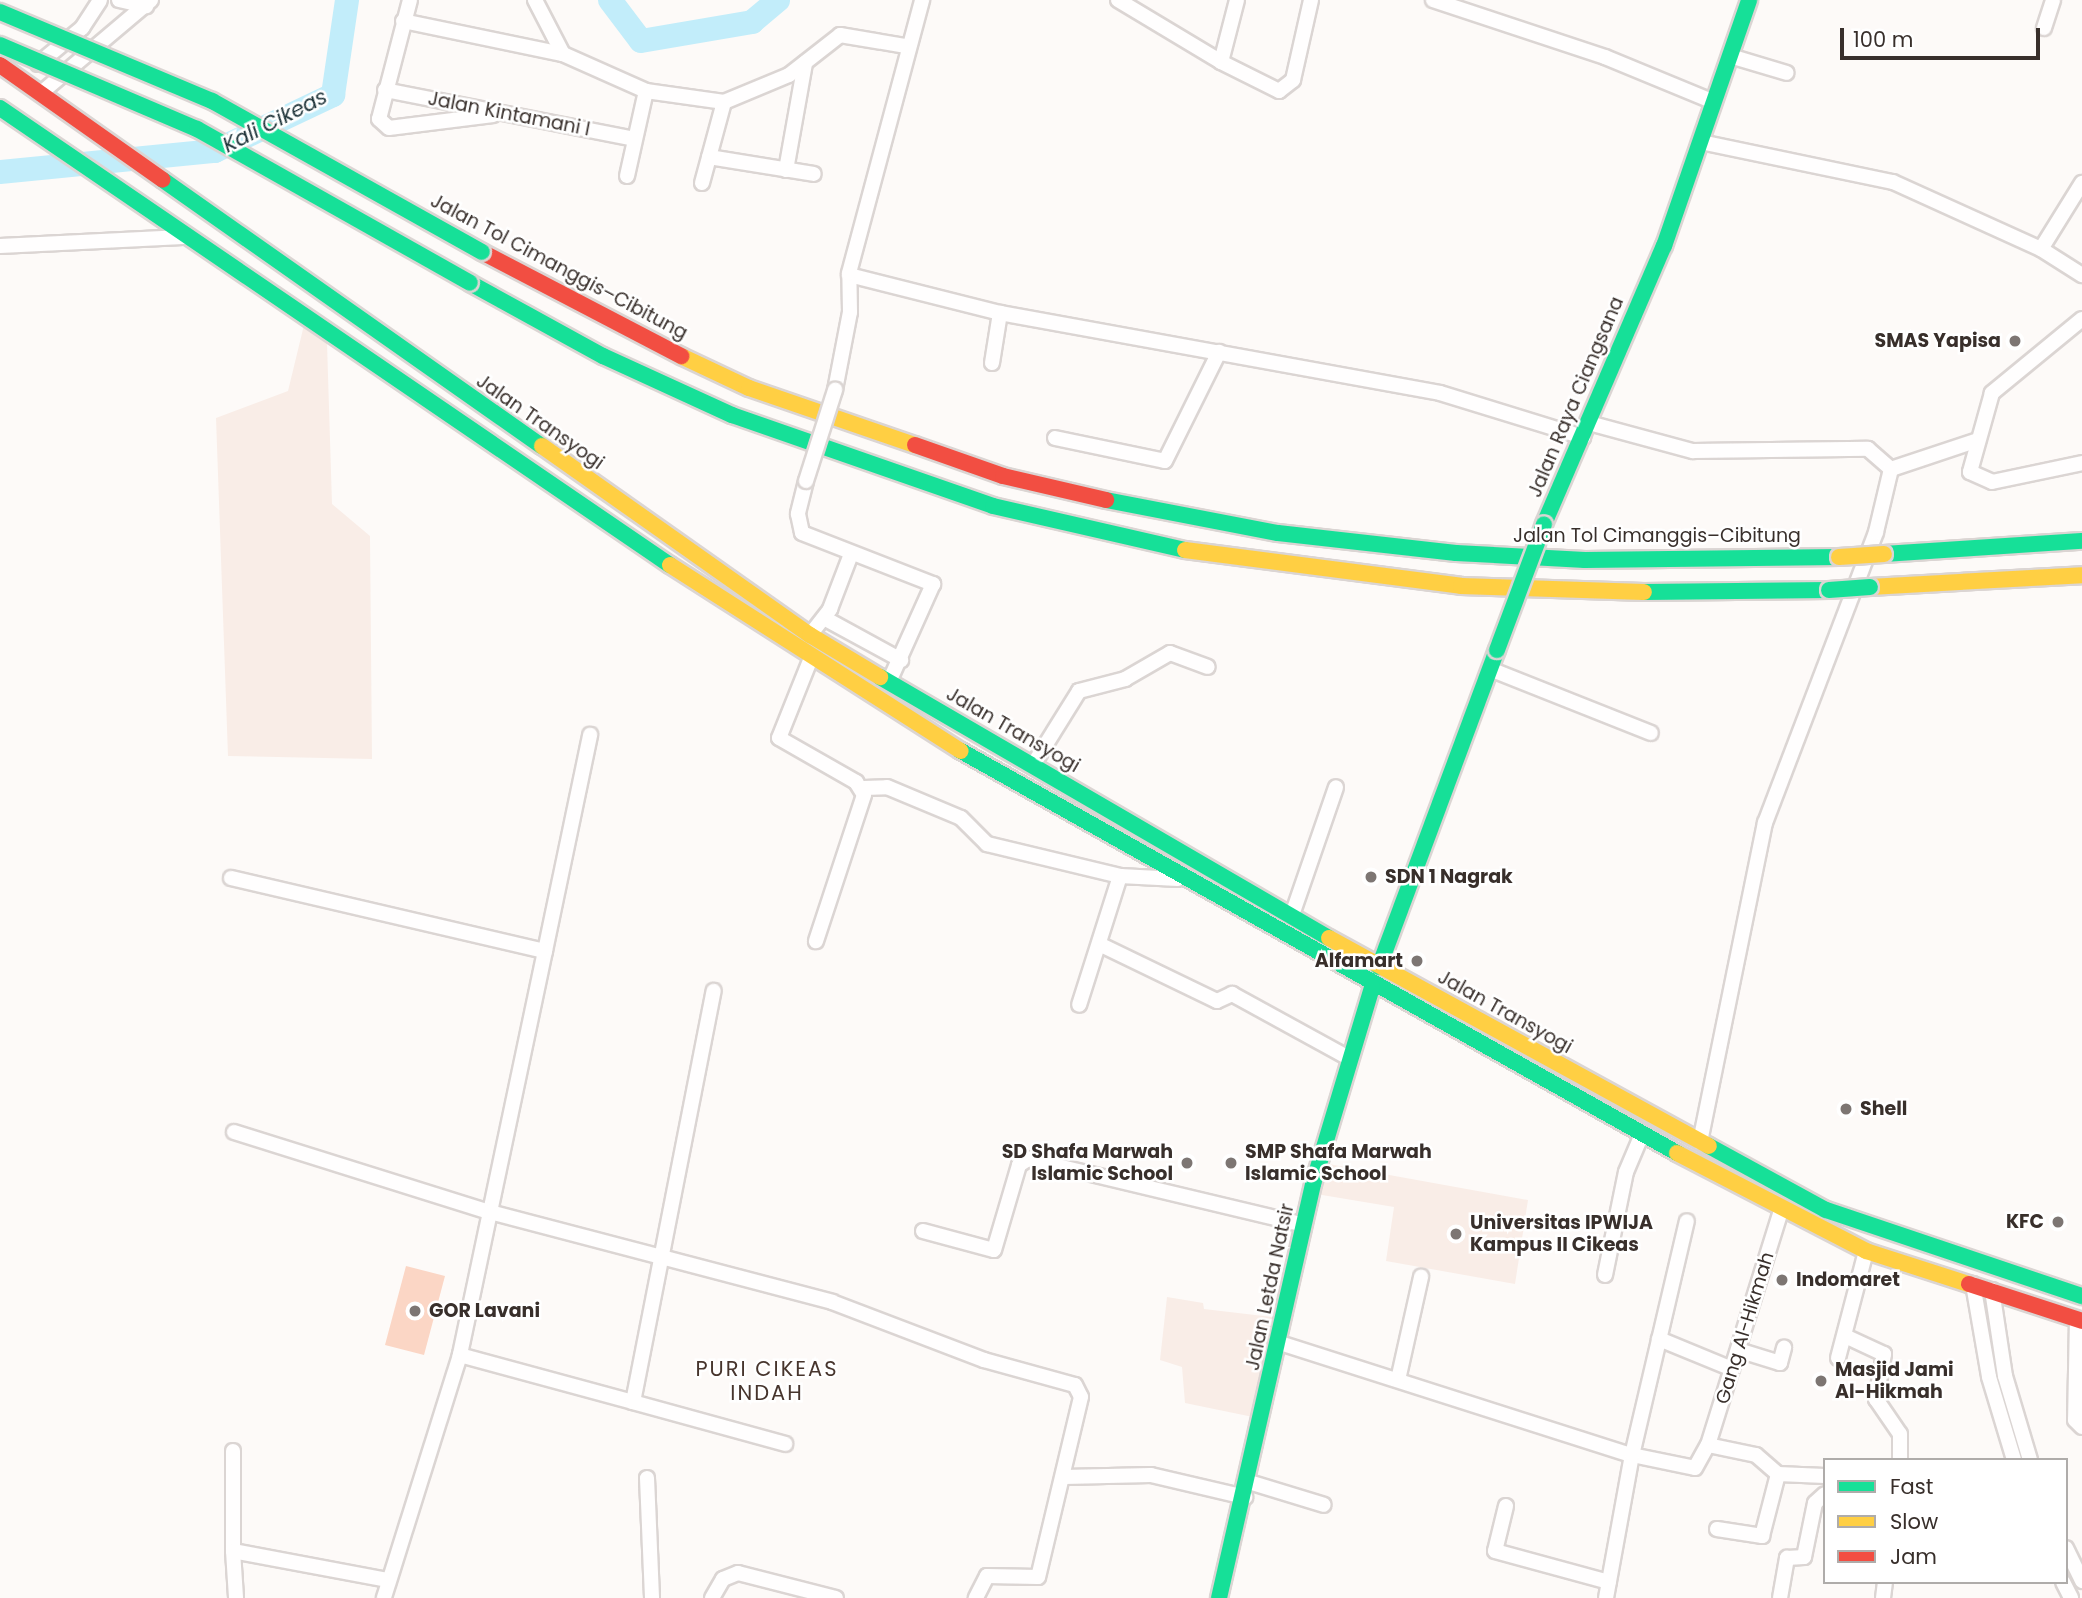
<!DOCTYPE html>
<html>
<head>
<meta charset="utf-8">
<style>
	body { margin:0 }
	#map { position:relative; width:2082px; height:1598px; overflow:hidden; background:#fdfaf8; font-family:Poppins,sans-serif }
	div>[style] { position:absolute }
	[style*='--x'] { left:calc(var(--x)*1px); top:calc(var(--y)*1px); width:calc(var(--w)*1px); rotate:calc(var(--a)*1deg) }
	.built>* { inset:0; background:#f9ede7 }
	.green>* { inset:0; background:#fbd6c5 }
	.river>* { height:24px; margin:-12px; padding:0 12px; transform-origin:12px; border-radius:12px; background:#c2edfa }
	.roads { filter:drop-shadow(2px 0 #dbd5d3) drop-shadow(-2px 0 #dbd5d3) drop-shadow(0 2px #dbd5d3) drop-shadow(0 -2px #dbd5d3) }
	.street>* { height:14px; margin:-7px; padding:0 7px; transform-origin:7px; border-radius:7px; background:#fffefe }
	.fast>* { height:16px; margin:-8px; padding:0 8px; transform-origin:8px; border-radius:8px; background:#16e098 }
	.slow>* { height:16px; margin:-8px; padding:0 8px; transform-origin:8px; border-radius:8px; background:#ffcf43 }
	.jam>* { height:16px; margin:-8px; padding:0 8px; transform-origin:8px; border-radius:8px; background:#f24e42 }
	.bridges { filter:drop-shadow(2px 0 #dbd5d3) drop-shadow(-2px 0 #dbd5d3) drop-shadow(0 2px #dbd5d3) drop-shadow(0 -2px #dbd5d3) }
	.street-bridge>* { height:14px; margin:-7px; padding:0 7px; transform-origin:7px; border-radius:7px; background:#fffefe }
	.fast-bridge>* { height:16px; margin:-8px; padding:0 8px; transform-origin:8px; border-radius:8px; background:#16e098 }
	.slow-bridge>* { height:16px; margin:-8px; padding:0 8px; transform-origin:8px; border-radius:8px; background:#ffcf43 }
	.dots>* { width:19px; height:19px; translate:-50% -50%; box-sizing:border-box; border:4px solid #fff; border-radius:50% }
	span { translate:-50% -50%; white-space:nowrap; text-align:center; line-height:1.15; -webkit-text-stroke:5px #fff; paint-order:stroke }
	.street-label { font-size:19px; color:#382f2b }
	.poi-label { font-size:19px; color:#382f2b; font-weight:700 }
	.right { translate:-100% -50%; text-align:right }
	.left { translate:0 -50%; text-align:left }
	.water-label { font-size:21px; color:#1d3238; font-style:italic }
	.neighbourhood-label { font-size:21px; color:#47352d; letter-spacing:2px }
	.legend { position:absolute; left:1823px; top:1458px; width:245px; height:126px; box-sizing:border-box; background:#fff; border:2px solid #afacaa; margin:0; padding:9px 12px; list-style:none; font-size:21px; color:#382f2b }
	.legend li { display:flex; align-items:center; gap:14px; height:35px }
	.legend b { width:35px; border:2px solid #afacaa }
	.scale { position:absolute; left:1840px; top:28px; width:200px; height:32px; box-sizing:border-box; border:4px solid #382f2b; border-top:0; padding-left:9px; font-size:21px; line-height:24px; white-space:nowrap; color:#382f2b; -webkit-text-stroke:5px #fff; paint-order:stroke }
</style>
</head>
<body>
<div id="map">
	<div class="built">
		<i style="clip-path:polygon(304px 325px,327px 343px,332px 504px,370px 536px,372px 759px,228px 756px,216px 418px,288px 391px)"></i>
		<i style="clip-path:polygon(1323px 1163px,1528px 1200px,1515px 1284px,1386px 1261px,1394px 1207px,1316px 1194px)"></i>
		<i style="clip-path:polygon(1167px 1297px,1203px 1303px,1204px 1309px,1273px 1317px,1253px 1417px,1185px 1403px,1182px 1367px,1160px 1360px)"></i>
	</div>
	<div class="green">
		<i style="clip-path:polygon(406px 1266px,445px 1276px,424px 1355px,385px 1345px)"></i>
	</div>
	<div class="river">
		<i style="--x:610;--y:0;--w:51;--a:52.9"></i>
		<i style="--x:641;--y:41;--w:113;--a:-9.7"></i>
		<i style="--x:752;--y:22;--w:34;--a:-40"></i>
		<i style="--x:0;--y:172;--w:216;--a:-5.6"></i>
		<i style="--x:215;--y:151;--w:131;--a:-25.4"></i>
		<i style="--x:333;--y:95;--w:96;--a:-81.6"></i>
	</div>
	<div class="roads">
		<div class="street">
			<i style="--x:119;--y:0;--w:28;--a:13"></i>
			<i style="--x:410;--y:0;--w:123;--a:104.6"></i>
			<i style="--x:379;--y:119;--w:13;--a:42"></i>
			<i style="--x:389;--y:128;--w:105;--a:-7.1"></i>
			<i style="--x:535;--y:0;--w:61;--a:62.6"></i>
			<i style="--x:563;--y:54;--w:91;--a:24"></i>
			<i style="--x:646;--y:91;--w:79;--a:8"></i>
			<i style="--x:724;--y:102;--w:70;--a:-22.6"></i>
			<i style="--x:789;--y:75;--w:65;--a:-38.1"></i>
			<i style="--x:840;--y:35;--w:67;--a:9.5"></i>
			<i style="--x:1118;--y:0;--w:120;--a:31"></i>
			<i style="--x:1237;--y:0;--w:64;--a:104.5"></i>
			<i style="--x:1221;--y:62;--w:65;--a:26.6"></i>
			<i style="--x:1279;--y:91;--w:18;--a:-38"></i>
			<i style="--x:1293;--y:80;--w:82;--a:-77.3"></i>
			<i style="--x:1433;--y:0;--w:181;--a:18.3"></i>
			<i style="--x:1605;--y:57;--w:118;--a:22.4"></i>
			<i style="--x:403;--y:21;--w:163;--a:11.7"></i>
			<i style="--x:2044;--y:28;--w:29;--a:-72"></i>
			<i style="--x:1730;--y:56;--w:59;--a:16.6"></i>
			<i style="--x:38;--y:64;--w:57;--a:-39.3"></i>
			<i style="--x:82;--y:28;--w:33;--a:-57"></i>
			<i style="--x:385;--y:90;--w:254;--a:11.1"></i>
			<i style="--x:41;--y:93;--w:144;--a:-40.2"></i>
			<i style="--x:1701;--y:142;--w:196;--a:11.8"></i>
			<i style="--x:1893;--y:182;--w:162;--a:24.4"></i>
			<i style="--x:2041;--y:249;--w:78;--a:-58.2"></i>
			<i style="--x:709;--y:157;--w:106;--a:9.2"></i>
			<i style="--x:786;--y:170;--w:109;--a:-79.9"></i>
			<i style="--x:627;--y:176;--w:87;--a:-77.4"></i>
			<i style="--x:702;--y:183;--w:84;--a:-74.8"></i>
			<i style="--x:0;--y:246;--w:183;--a:-2.8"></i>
			<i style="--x:2041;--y:249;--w:49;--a:32.4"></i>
			<i style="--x:849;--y:275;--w:156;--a:14.1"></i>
			<i style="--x:1000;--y:313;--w:447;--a:10.3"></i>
			<i style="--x:1440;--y:393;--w:150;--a:17.1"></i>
			<i style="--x:2082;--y:319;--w:117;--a:140.6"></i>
			<i style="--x:1992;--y:393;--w:82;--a:105.6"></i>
			<i style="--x:1970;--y:472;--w:24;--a:24"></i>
			<i style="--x:1992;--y:482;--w:92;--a:-11.9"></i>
			<i style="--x:992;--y:363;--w:51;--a:-80.9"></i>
			<i style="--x:835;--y:390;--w:79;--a:-79.1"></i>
			<i style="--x:850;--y:312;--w:39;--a:-91"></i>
			<i style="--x:849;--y:273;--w:283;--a:-75"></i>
			<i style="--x:1589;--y:423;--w:108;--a:15.1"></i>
			<i style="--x:1693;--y:451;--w:175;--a:-0.7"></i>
			<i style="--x:1868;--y:449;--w:30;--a:41"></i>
			<i style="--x:1055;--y:438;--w:112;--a:11.8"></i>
			<i style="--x:1165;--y:461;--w:122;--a:-63.6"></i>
			<i style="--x:1891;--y:469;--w:89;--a:-18.4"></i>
			<i style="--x:806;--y:481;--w:34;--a:104"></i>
			<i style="--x:798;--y:514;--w:19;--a:78"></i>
			<i style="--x:802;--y:533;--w:141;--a:21.3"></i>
			<i style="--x:933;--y:584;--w:107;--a:114.2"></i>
			<i style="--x:824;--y:618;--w:88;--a:28.6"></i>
			<i style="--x:810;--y:635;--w:33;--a:-52"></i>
			<i style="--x:830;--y:609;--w:59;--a:-69.1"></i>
			<i style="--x:811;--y:658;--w:86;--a:111.8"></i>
			<i style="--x:779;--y:738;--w:89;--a:29.7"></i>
			<i style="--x:856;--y:782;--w:15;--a:58"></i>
			<i style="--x:864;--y:795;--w:154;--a:108.2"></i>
			<i style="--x:1490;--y:669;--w:173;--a:21.7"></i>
			<i style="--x:1033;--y:765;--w:87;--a:-58.1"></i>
			<i style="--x:1079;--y:691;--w:48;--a:-14.6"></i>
			<i style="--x:1125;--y:679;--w:52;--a:-30"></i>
			<i style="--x:1170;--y:653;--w:40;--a:20.2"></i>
			<i style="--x:864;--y:788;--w:23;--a:-2"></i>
			<i style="--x:887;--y:787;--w:80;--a:22.7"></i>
			<i style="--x:961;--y:818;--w:37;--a:45"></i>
			<i style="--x:987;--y:844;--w:137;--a:13.5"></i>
			<i style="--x:1120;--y:876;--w:135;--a:107.6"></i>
			<i style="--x:1120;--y:876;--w:58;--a:3"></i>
			<i style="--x:231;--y:878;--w:322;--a:13.1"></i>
			<i style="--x:545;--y:951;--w:413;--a:101.9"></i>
			<i style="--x:460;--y:1355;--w:255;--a:107.4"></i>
			<i style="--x:1292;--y:915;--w:135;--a:-71"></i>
			<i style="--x:1099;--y:944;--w:131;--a:25.8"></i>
			<i style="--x:1217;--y:1001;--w:17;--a:-25"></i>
			<i style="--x:1232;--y:994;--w:131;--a:28.7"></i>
			<i style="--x:545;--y:951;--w:221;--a:-78.2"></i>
			<i style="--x:234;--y:1132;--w:268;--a:17.4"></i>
			<i style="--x:490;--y:1212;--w:354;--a:14.7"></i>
			<i style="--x:832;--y:1302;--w:163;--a:20.9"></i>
			<i style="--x:984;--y:1360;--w:94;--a:15.4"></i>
			<i style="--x:1075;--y:1385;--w:13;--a:63"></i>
			<i style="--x:1081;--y:1397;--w:185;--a:103.4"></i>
			<i style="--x:1038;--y:1577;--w:51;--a:-178.9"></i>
			<i style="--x:987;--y:1576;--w:25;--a:117"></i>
			<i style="--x:1700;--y:1142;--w:326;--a:-78.5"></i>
			<i style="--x:1765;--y:823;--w:311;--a:-69.1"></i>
			<i style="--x:1876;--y:532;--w:65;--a:-76.6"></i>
			<i style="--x:923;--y:1231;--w:73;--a:15"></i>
			<i style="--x:994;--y:1250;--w:89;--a:-73.6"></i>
			<i style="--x:1019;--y:1165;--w:11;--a:-34"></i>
			<i style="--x:1028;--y:1159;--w:284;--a:13.4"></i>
			<i style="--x:1605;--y:1275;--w:105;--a:-78.5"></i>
			<i style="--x:1626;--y:1172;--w:39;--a:-67"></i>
			<i style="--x:1973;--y:1284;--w:94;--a:80.2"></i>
			<i style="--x:1989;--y:1377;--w:87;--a:73.2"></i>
			<i style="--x:1992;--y:1290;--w:87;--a:81.4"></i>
			<i style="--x:2005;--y:1376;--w:88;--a:73.4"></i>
			<i style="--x:2077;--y:1319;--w:101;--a:91.1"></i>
			<i style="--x:2075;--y:1420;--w:10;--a:45"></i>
			<i style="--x:1845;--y:1336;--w:43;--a:24.8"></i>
			<i style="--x:1884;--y:1354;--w:46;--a:100.1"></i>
			<i style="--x:1876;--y:1399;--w:42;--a:55.6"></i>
			<i style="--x:1900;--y:1434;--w:26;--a:90"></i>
			<i style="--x:1659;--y:1339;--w:79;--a:22.3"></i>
			<i style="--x:1280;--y:1343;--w:369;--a:17.7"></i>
			<i style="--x:1632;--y:1455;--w:64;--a:11.7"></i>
			<i style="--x:1695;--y:1468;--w:26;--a:-61"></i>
			<i style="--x:1708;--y:1445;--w:245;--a:-72.7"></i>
			<i style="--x:1738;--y:1350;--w:44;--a:17.2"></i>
			<i style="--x:1780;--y:1363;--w:16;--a:-75"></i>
			<i style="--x:460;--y:1355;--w:179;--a:15.2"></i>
			<i style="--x:633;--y:1402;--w:419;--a:-78.9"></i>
			<i style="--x:1838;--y:1358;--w:111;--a:-75.3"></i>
			<i style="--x:1398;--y:1380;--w:106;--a:-77.4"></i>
			<i style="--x:633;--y:1402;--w:158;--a:15.4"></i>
			<i style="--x:1708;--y:1445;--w:49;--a:11.8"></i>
			<i style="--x:1756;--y:1455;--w:29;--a:41"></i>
			<i style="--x:1778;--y:1474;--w:47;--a:2.4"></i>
			<i style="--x:233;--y:1451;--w:100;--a:90"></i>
			<i style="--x:233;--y:1551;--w:158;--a:10.6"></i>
			<i style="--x:1064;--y:1477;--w:87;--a:-1.3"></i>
			<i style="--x:1151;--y:1475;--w:97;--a:13.2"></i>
			<i style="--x:647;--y:1478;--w:120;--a:87.6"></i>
			<i style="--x:1249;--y:1482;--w:78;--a:17"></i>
			<i style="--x:1506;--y:1506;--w:46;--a:103.7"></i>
			<i style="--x:1495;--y:1551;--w:118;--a:15.2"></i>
			<i style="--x:1717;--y:1529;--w:46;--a:8.8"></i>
			<i style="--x:1762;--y:1536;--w:64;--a:-75.5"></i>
			<i style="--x:2066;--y:1548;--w:37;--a:64"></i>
			<i style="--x:233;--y:1551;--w:47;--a:86.3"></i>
			<i style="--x:2063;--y:1582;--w:18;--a:63"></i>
			<i style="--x:712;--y:1598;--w:22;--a:-60"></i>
			<i style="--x:723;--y:1579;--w:16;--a:-22"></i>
			<i style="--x:738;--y:1573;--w:101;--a:14.3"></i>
			<i style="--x:1606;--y:1598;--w:145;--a:-79.7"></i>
			<i style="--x:1632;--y:1455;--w:240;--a:-76.8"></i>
			<i style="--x:1780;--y:1598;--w:41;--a:-80.1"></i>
			<i style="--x:1787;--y:1558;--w:17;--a:-3"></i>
			<i style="--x:1804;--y:1557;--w:55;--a:-78.5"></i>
			<i style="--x:1815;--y:1503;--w:13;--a:-42"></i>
			<i style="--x:1883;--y:1598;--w:16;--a:-83"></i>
		</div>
		<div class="fast">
			<i style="--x:0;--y:108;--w:811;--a:34.3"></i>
			<i style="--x:163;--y:180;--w:463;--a:35.1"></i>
			<i style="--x:470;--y:283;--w:152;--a:28.8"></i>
			<i style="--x:603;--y:356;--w:142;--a:24.6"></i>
			<i style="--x:732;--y:415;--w:276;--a:19.2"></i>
			<i style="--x:993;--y:506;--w:197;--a:12.9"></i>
			<i style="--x:1106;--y:500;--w:175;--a:10.9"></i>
			<i style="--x:1278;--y:533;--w:179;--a:6.4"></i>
			<i style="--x:1456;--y:553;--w:129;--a:3.1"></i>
			<i style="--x:1585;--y:560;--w:254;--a:-0.7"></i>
			<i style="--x:1544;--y:524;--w:303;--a:-66.7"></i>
			<i style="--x:1664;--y:246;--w:260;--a:-70.9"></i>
			<i style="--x:1884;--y:554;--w:198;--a:-3.8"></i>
			<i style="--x:1644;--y:592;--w:185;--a:-0.6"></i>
			<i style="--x:880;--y:677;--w:519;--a:30.17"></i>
			<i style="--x:961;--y:751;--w:821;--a:29.31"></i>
			<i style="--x:1379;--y:967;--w:338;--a:-69.6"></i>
			<i style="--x:1709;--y:1146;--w:133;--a:28.7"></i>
			<i style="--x:1826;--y:1210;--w:270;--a:18.6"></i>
			<i style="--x:1219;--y:1598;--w:425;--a:-77.2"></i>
			<i style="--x:1313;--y:1184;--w:206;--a:-73.3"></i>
		</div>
		<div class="slow">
			<i style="--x:681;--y:356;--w:75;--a:25.2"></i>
			<i style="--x:749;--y:388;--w:176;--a:19"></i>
			<i style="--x:542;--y:446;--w:328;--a:35.2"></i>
			<i style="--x:810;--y:635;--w:82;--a:31"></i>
			<i style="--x:1185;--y:550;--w:278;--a:7.4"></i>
			<i style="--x:1461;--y:586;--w:183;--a:1.9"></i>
			<i style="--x:670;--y:565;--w:345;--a:32.6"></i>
			<i style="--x:1870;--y:587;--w:212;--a:-3.2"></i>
			<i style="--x:1329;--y:938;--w:433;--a:28.7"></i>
			<i style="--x:1677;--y:1153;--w:213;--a:27.4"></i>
			<i style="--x:1866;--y:1251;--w:108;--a:17.8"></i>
		</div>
		<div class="jam">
			<i style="--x:0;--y:65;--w:199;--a:35.2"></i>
			<i style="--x:482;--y:252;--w:225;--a:27.6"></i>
			<i style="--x:915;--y:445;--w:93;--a:19.4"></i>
			<i style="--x:1003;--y:476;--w:106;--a:13.1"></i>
			<i style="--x:1969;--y:1284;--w:119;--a:18.1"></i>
		</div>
	</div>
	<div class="bridges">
		<div class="street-bridge">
			<i style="--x:806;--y:481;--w:96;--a:-72.3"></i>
		</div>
		<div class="fast-bridge">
			<i style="--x:0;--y:12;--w:230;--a:22.8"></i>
			<i style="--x:212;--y:101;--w:309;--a:29.2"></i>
			<i style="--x:0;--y:45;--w:214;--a:23.1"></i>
			<i style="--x:197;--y:129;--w:313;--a:29.4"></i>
			<i style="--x:1829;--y:590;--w:41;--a:-4.2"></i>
			<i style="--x:1497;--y:650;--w:134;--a:-69.5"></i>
		</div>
		<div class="slow-bridge">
			<i style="--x:1839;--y:557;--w:45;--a:-3.8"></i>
		</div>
	</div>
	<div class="dots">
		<i style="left:2015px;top:341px;background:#7d7673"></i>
		<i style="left:1371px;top:877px;background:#7d7673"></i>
		<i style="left:1417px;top:961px;background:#7d7673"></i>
		<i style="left:1846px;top:1109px;background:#7d7673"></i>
		<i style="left:1187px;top:1163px;background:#7d7673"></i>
		<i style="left:1231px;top:1163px;background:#7d7673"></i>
		<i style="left:2058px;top:1222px;background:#7d7673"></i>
		<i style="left:1456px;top:1234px;background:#7d7673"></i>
		<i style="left:1782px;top:1280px;background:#7d7673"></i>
		<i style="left:415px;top:1311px;background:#7d7673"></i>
		<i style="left:1821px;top:1381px;background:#7d7673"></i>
	</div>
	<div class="street-label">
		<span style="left:509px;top:114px;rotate:11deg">Jalan Kintamani I</span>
		<span style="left:559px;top:267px;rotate:28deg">Jalan Tol Cimanggis–Cibitung</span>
		<span style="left:1576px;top:397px;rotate:-67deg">Jalan Raya Ciangsana</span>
		<span style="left:540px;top:422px;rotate:35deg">Jalan Transyogi</span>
		<span style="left:1657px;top:536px">Jalan Tol Cimanggis–Cibitung</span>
		<span style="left:1013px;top:730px;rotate:30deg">Jalan Transyogi</span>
		<span style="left:1505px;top:1012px;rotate:29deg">Jalan Transyogi</span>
		<span style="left:1270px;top:1287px;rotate:-78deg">Jalan Letda Natsir</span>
		<span style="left:1745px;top:1328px;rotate:-73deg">Gang Al-Hikmah</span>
	</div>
	<div class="poi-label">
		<span class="right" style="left:2001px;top:341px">SMAS Yapisa</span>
		<span class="left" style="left:1385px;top:877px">SDN 1 Nagrak</span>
		<span class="right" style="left:1403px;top:961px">Alfamart</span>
		<span class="left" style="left:1860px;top:1109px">Shell</span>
		<span class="right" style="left:1173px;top:1163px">SD Shafa Marwah<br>Islamic School</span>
		<span class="left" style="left:1245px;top:1163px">SMP Shafa Marwah<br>Islamic School</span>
		<span class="right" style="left:2044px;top:1222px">KFC</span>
		<span class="left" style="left:1470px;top:1234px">Universitas IPWIJA<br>Kampus II Cikeas</span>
		<span class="left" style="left:1796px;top:1280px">Indomaret</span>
		<span class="left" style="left:429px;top:1311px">GOR Lavani</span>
		<span class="left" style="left:1835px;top:1381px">Masjid Jami<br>Al-Hikmah</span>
	</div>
	<div class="water-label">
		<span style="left:275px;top:121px;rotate:-27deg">Kali Cikeas</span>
	</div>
	<div class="neighbourhood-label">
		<span style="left:767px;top:1381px">PURI CIKEAS<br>INDAH</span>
	</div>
	<ul class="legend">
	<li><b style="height:9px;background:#16e098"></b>Fast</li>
	<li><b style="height:9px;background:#ffcf43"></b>Slow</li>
	<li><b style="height:9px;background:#f24e42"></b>Jam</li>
	</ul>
	<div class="scale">100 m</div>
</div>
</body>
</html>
